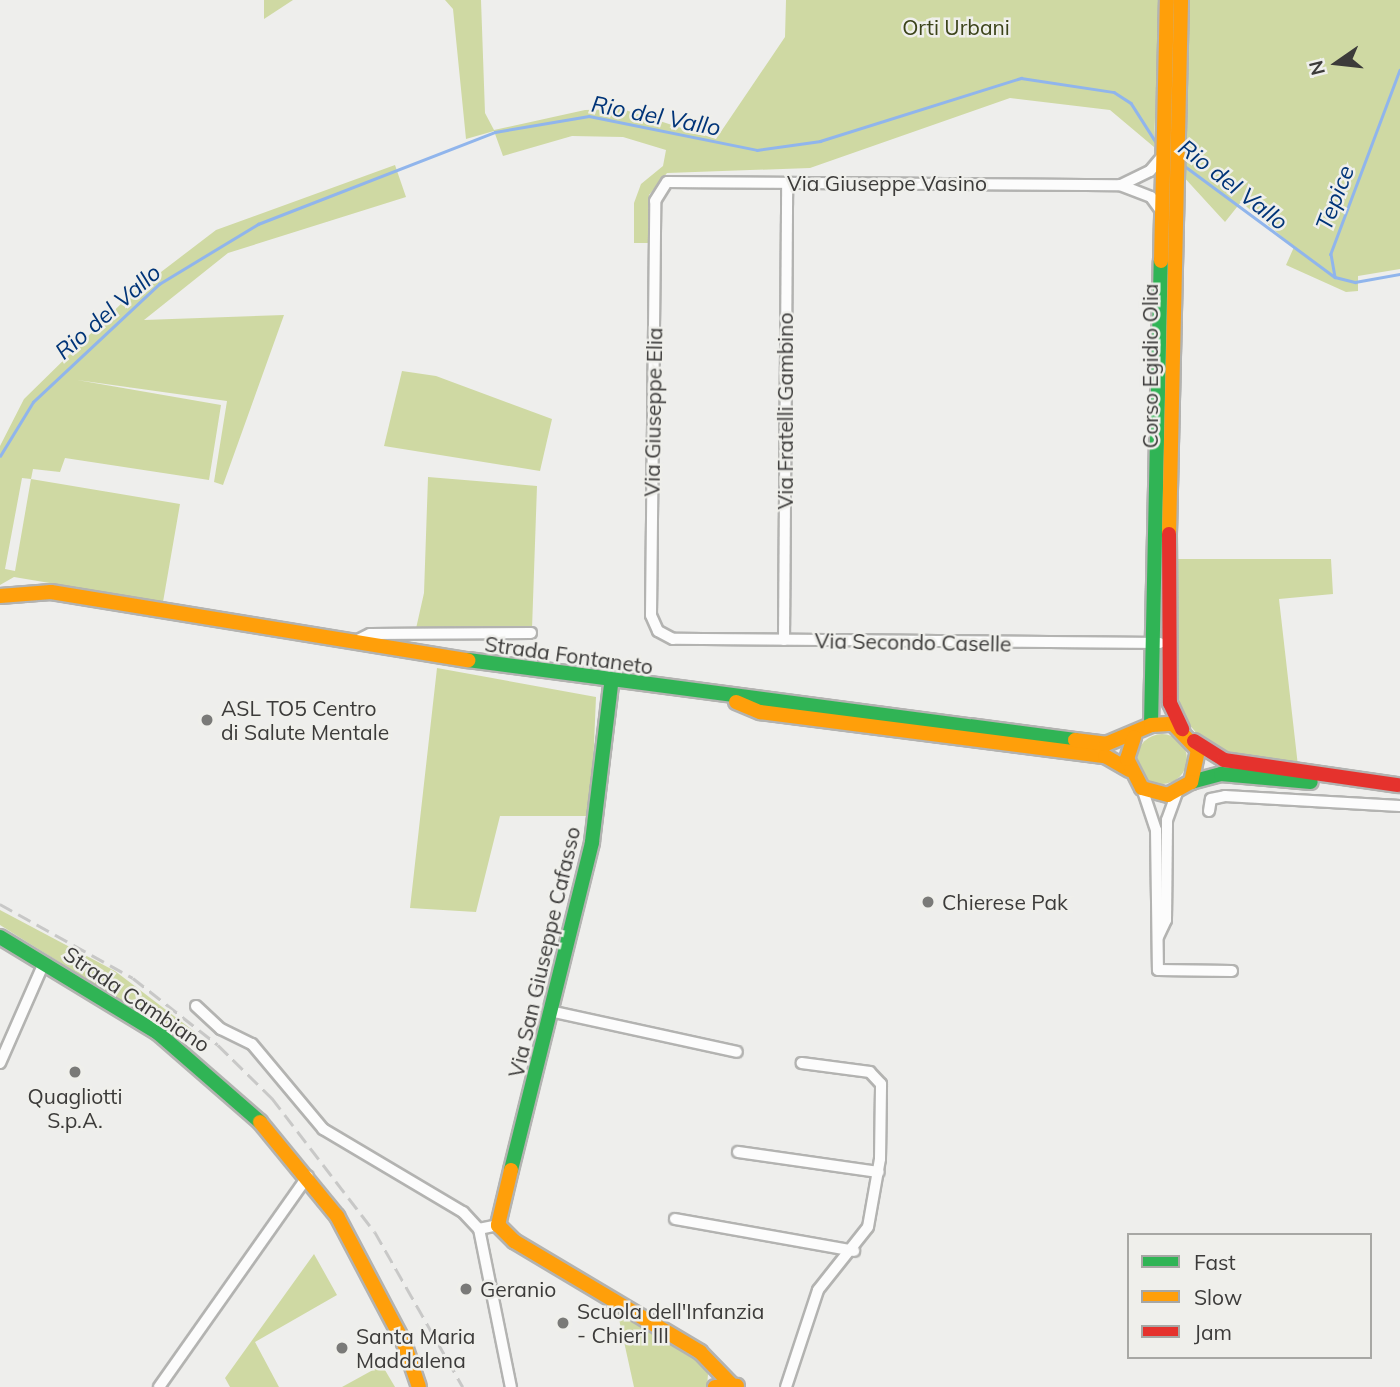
<!DOCTYPE html>
<html>
<head>
<meta charset="utf-8">
<style>
	body { margin:0 }
	#map { position:relative; width:1400px; height:1387px; overflow:hidden; background:#eeeeec; font-family:Mulish,sans-serif }
	div>[style] { position:absolute }
	[style*='--x'] { left:calc(var(--x)*1px); top:calc(var(--y)*1px); width:calc(var(--w)*1px); rotate:calc(var(--a)*1deg) }
	.green>* { inset:0; background:#cfd9a3 }
	.round { border-radius:50% }
	.stream>* { height:2.5px; margin:-1.25px; padding:0 1.25px; transform-origin:1.25px; border-radius:1.25px; background:#90b5ec }
	.roads { filter:drop-shadow(2px 0 #b3b3b1) drop-shadow(-2px 0 #b3b3b1) drop-shadow(0 2px #b3b3b1) drop-shadow(0 -2px #b3b3b1) }
	.street>* { height:10px; margin:-5px; padding:0 5px; transform-origin:5px; border-radius:5px; background:#fcfcfc }
	.fast>* { height:14px; margin:-7px; padding:0 7px; transform-origin:7px; border-radius:7px; background:#30b455 }
	.slow>* { height:14px; margin:-7px; padding:0 7px; transform-origin:7px; border-radius:7px; background:#ff9f0a }
	.jam>* { height:14px; margin:-7px; padding:0 7px; transform-origin:7px; border-radius:7px; background:#e5322d }
	.rail>* { height:2.5px; margin-top:-1.25px; transform-origin:0; background:repeating-linear-gradient(90deg,#c8c8c7 0 14px,transparent 0 21px) }
	.dots>* { width:19px; height:19px; translate:-50% -50%; box-sizing:border-box; border:4px solid #efefeb; border-radius:50% }
	span { translate:-50% -50%; white-space:nowrap; text-align:center; line-height:1.15; -webkit-text-stroke:5px #efefeb; paint-order:stroke }
	.park-label { font-size:21px; color:#3b4319 }
	.street-label { font-size:21px; color:#3c3b3a }
	.poi-label { font-size:21px; color:#3c3b3a }
	.left { translate:0 -50%; text-align:left }
	.water-label { font-size:23px; color:#003478; font-style:italic }
	.legend { position:absolute; left:1127px; top:1233px; width:245px; height:126px; box-sizing:border-box; background:#efefeb; border:2px solid #a7a7a4; margin:0; padding:9px 12px; list-style:none; font-size:21px; color:#3c3b3a }
	.legend li { display:flex; align-items:center; gap:14px; height:35px }
	.legend b { width:35px; border:2px solid #a7a7a4 }
	.north { position:absolute; left:1302px; top:28px; width:70px; height:70px; -webkit-text-stroke:5px #efefeb; paint-order:stroke; rotate:256deg; font-size:19px; font-weight:700; line-height:28px; text-align:center; color:#3c3b3a }
	.north::after { content:''; display:block; margin:auto; width:24px; height:32px; background:#3c3b3a; clip-path:polygon(50% 0,100% 100%,50% 72%,0 100%) }
</style>
</head>
<body>
<div id="map">
	<div class="green">
		<i style="clip-path:polygon(264px 0,293px 0,264px 19px)"></i>
		<i style="clip-path:polygon(445px 0,481px 0,485px 113px,494px 130px,585px 110px,622px 109px,716px 139px,785px 37px,786px 0,1159px 0,1154px 147px,1110px 110px,1010px 98px,810px 168px,667px 173px,649px 195px,649px 243px,634px 243px,634px 203px,641px 184px,663px 166px,666px 150px,623px 137px,572px 136px,503px 156px,494px 131px,466px 139px,453px 9px)"></i>
		<i style="clip-path:polygon(1190px 0,1400px 0,1400px 269px,1358px 276px,1358px 291px,1346px 292px,1286px 265px,1294px 247px,1241px 202px,1225px 222px,1181px 174px)"></i>
		<i style="clip-path:polygon(evenodd,395px 165px,406px 197px,228px 253px,144px 320px,284px 315px,223px 485px,214px 482px,227px 401px,77px 380px,221px 405px,209px 480px,65px 458px,60px 472px,33px 469px,31px 479px,180px 504px,163px 602px,14px 577px,0 585px,0 446px,24px 399px,127px 298px,216px 230px,395px 165px,22px 478px,31px 479px,15px 571px,5px 569px,22px 478px)"></i>
		<i style="clip-path:polygon(402px 371px,436px 376px,552px 419px,540px 471px,384px 446px)"></i>
		<i style="clip-path:polygon(428px 477px,537px 486px,532px 629px,415px 633px,424px 593px)"></i>
		<i style="clip-path:polygon(1176px 559px,1331px 559px,1333px 594px,1279px 599px,1298px 766px,1208px 747px,1183px 717px,1175px 681px)"></i>
		<i style="clip-path:polygon(437px 668px,596px 697px,591px 816px,500px 816px,476px 912px,410px 908px)"></i>
		<i class="round" style="left:1137px;top:734px;width:50px;height:50px"></i>
		<i style="clip-path:polygon(0 910px,115px 971px,195px 1032px,171px 1031px,27px 942px,0 925px)"></i>
		<i style="clip-path:polygon(314px 1254px,337px 1295px,255px 1342px,279px 1387px,230px 1387px,225px 1378px)"></i>
		<i style="clip-path:polygon(617px 1310px,697px 1358px,708px 1374px,707px 1387px,634px 1387px)"></i>
		<i style="clip-path:polygon(382px 1365px,395px 1387px,342px 1387px)"></i>
	</div>
	<div class="stream">
		<i style="--x:1400;--y:70;--w:197;--a:110.6"></i>
		<i style="--x:1331;--y:254;--w:23;--a:80"></i>
		<i style="--x:1335;--y:277;--w:21;--a:14"></i>
		<i style="--x:1355;--y:282;--w:46;--a:-10.1"></i>
		<i style="--x:1178;--y:161;--w:195;--a:36.5"></i>
		<i style="--x:0;--y:456;--w:63;--a:-58.6"></i>
		<i style="--x:33;--y:402;--w:173;--a:-43.1"></i>
		<i style="--x:159;--y:284;--w:116;--a:-31.2"></i>
		<i style="--x:258;--y:224;--w:254;--a:-21.2"></i>
		<i style="--x:495;--y:132;--w:95;--a:-9.7"></i>
		<i style="--x:589;--y:116;--w:171;--a:11.4"></i>
		<i style="--x:757;--y:150;--w:64;--a:-8.1"></i>
		<i style="--x:820;--y:141;--w:211;--a:-17.4"></i>
		<i style="--x:1021;--y:78;--w:94;--a:8.6"></i>
		<i style="--x:1114;--y:92;--w:20;--a:33"></i>
		<i style="--x:1131;--y:103;--w:52;--a:57.5"></i>
	</div>
	<div class="roads">
		<div class="street">
			<i style="--x:1121;--y:185;--w:32;--a:-26"></i>
			<i style="--x:1150;--y:171;--w:17;--a:-50"></i>
			<i style="--x:784;--y:640;--w:457;--a:-89.6"></i>
			<i style="--x:352;--y:643;--w:20;--a:-27"></i>
			<i style="--x:370;--y:634;--w:161;--a:-0.4"></i>
			<i style="--x:1160;--y:643;--w:487;--a:-179.5"></i>
			<i style="--x:673;--y:639;--w:17;--a:-152"></i>
			<i style="--x:658;--y:631;--w:17;--a:-114"></i>
			<i style="--x:651;--y:615;--w:414;--a:-89.4"></i>
			<i style="--x:655;--y:201;--w:22;--a:-58"></i>
			<i style="--x:667;--y:182;--w:453;--a:0.4"></i>
			<i style="--x:1120;--y:185;--w:33;--a:21"></i>
			<i style="--x:1151;--y:197;--w:17;--a:54"></i>
			<i style="--x:1142;--y:788;--w:44;--a:71.6"></i>
			<i style="--x:1156;--y:830;--w:140;--a:89.2"></i>
			<i style="--x:1158;--y:970;--w:74;--a:0.8"></i>
			<i style="--x:1209;--y:811;--w:12;--a:-81"></i>
			<i style="--x:1211;--y:799;--w:14;--a:-12"></i>
			<i style="--x:1225;--y:796;--w:175;--a:3.3"></i>
			<i style="--x:1158;--y:937;--w:19;--a:-65"></i>
			<i style="--x:1166;--y:920;--w:100;--a:-89.4"></i>
			<i style="--x:1167;--y:820;--w:30;--a:-70"></i>
			<i style="--x:196;--y:1006;--w:34;--a:43"></i>
			<i style="--x:221;--y:1029;--w:34;--a:26"></i>
			<i style="--x:252;--y:1044;--w:111;--a:50.1"></i>
			<i style="--x:323;--y:1129;--w:163;--a:30.7"></i>
			<i style="--x:463;--y:1212;--w:23;--a:47"></i>
			<i style="--x:479;--y:1229;--w:19;--a:-12"></i>
			<i style="--x:554;--y:1012;--w:187;--a:12.3"></i>
			<i style="--x:0;--y:1063;--w:109;--a:-66.3"></i>
			<i style="--x:738;--y:1152;--w:142;--a:8.1"></i>
			<i style="--x:675;--y:1219;--w:182;--a:10.1"></i>
			<i style="--x:479;--y:1229;--w:161;--a:78.6"></i>
			<i style="--x:159;--y:1387;--w:258;--a:-54.8"></i>
			<i style="--x:786;--y:1387;--w:102;--a:-71.7"></i>
			<i style="--x:818;--y:1290;--w:80;--a:-51.6"></i>
			<i style="--x:868;--y:1227;--w:69;--a:-80"></i>
			<i style="--x:880;--y:1159;--w:75;--a:-89.2"></i>
			<i style="--x:881;--y:1084;--w:16;--a:-133"></i>
			<i style="--x:870;--y:1072;--w:69;--a:-172.5"></i>
		</div>
		<div class="fast">
			<i style="--x:468;--y:660;--w:612;--a:7.51"></i>
			<i style="--x:1151;--y:725;--w:464;--a:-88.8"></i>
			<i style="--x:1191;--y:782;--w:31;--a:-15"></i>
			<i style="--x:1221;--y:774;--w:90;--a:5.1"></i>
			<i style="--x:0;--y:937;--w:185;--a:31.3"></i>
			<i style="--x:158;--y:1033;--w:135;--a:41.1"></i>
			<i style="--x:511;--y:1170;--w:338;--a:-76.1"></i>
			<i style="--x:592;--y:842;--w:159;--a:-83.1"></i>
		</div>
		<div class="slow">
			<i style="--x:1161;--y:261;--w:261;--a:-88.7"></i>
			<i style="--x:1169;--y:534;--w:534;--a:-88.71"></i>
			<i style="--x:0;--y:596;--w:51;--a:-4.5"></i>
			<i style="--x:51;--y:592;--w:423;--a:9.3"></i>
			<i style="--x:736;--y:702;--w:26;--a:23"></i>
			<i style="--x:760;--y:712;--w:348;--a:7.3"></i>
			<i style="--x:1105;--y:756;--w:28;--a:30"></i>
			<i style="--x:1075;--y:740;--w:31;--a:7"></i>
			<i style="--x:1106;--y:744;--w:49;--a:-22.9"></i>
			<i style="--x:1151;--y:725;--w:22;--a:-3"></i>
			<i style="--x:1173;--y:724;--w:36;--a:46"></i>
			<i style="--x:1198;--y:750;--w:33;--a:102"></i>
			<i style="--x:1191;--y:782;--w:26;--a:151"></i>
			<i style="--x:1168;--y:795;--w:27;--a:-165"></i>
			<i style="--x:1142;--y:788;--w:33;--a:-117"></i>
			<i style="--x:1127;--y:759;--w:23;--a:-72"></i>
			<i style="--x:260;--y:1122;--w:122;--a:50.7"></i>
			<i style="--x:337;--y:1216;--w:144;--a:62.2"></i>
			<i style="--x:404;--y:1343;--w:46;--a:71.2"></i>
			<i style="--x:511;--y:1170;--w:57;--a:103.3"></i>
			<i style="--x:498;--y:1225;--w:23;--a:45"></i>
			<i style="--x:514;--y:1241;--w:217;--a:30.8"></i>
			<i style="--x:700;--y:1352;--w:45;--a:45.9"></i>
			<i style="--x:715;--y:1387;--w:22;--a:-3"></i>
		</div>
		<div class="jam">
			<i style="--x:1169;--y:534;--w:169;--a:89.7"></i>
			<i style="--x:1170;--y:703;--w:29;--a:65"></i>
			<i style="--x:1194;--y:741;--w:36;--a:32"></i>
			<i style="--x:1224;--y:760;--w:176;--a:8.2"></i>
		</div>
	</div>
	<div class="rail">
		<i style="--x:0;--y:904;--w:152;--a:29.1"></i>
		<i style="--x:133;--y:978;--w:108;--a:38.2"></i>
		<i style="--x:218;--y:1045;--w:76;--a:44.5"></i>
		<i style="--x:272;--y:1098;--w:169;--a:52.5"></i>
		<i style="--x:375;--y:1232;--w:178;--a:60.4"></i>
	</div>
	<div class="dots">
		<i style="left:207px;top:720px;background:#7a7a78"></i>
		<i style="left:928px;top:902px;background:#7a7a78"></i>
		<i style="left:75px;top:1072px;background:#7a7a78"></i>
		<i style="left:466px;top:1289px;background:#7a7a78"></i>
		<i style="left:563px;top:1323px;background:#7a7a78"></i>
		<i style="left:342px;top:1348px;background:#7a7a78"></i>
	</div>
	<div class="park-label">
		<span style="left:956px;top:27px">Orti Urbani</span>
	</div>
	<div class="street-label">
		<span style="left:887px;top:183px">Via Giuseppe Vasino</span>
		<span style="left:1150px;top:366px;rotate:-90deg">Corso Egidio Olia</span>
		<span style="left:785px;top:411px;rotate:-90deg">Via Fratelli Gambino</span>
		<span style="left:653px;top:412px;rotate:-89deg">Via Giuseppe Elia</span>
		<span style="left:913px;top:642px;rotate:1deg">Via Secondo Caselle</span>
		<span style="left:569px;top:655px;rotate:8deg">Strada Fontaneto</span>
		<span style="left:544px;top:952px;rotate:-77deg">Via San Giuseppe Cafasso</span>
		<span style="left:137px;top:999px;rotate:34deg">Strada Cambiano</span>
	</div>
	<div class="poi-label">
		<span class="left" style="left:221px;top:720px">ASL TO5 Centro<br>di Salute Mentale</span>
		<span class="left" style="left:942px;top:902px">Chierese Pak</span>
		<span style="left:75px;top:1108px">Quagliotti<br>S.p.A.</span>
		<span class="left" style="left:480px;top:1289px">Geranio</span>
		<span class="left" style="left:577px;top:1323px">Scuola dell'Infanzia<br>- Chieri III</span>
		<span class="left" style="left:356px;top:1348px">Santa Maria<br>Maddalena</span>
	</div>
	<div class="water-label">
		<span style="left:656px;top:116px;rotate:11deg">Rio del Vallo</span>
		<span style="left:1233px;top:185px;rotate:38deg">Rio del Vallo</span>
		<span style="left:1335px;top:198px;rotate:-69deg">Tepice</span>
		<span style="left:108px;top:312px;rotate:-41deg">Rio del Vallo</span>
	</div>
	<ul class="legend">
	<li><b style="height:9px;background:#30b455"></b>Fast</li>
	<li><b style="height:9px;background:#ff9f0a"></b>Slow</li>
	<li><b style="height:9px;background:#e5322d"></b>Jam</li>
	</ul>
	<div class="north">N</div>
</div>
</body>
</html>
